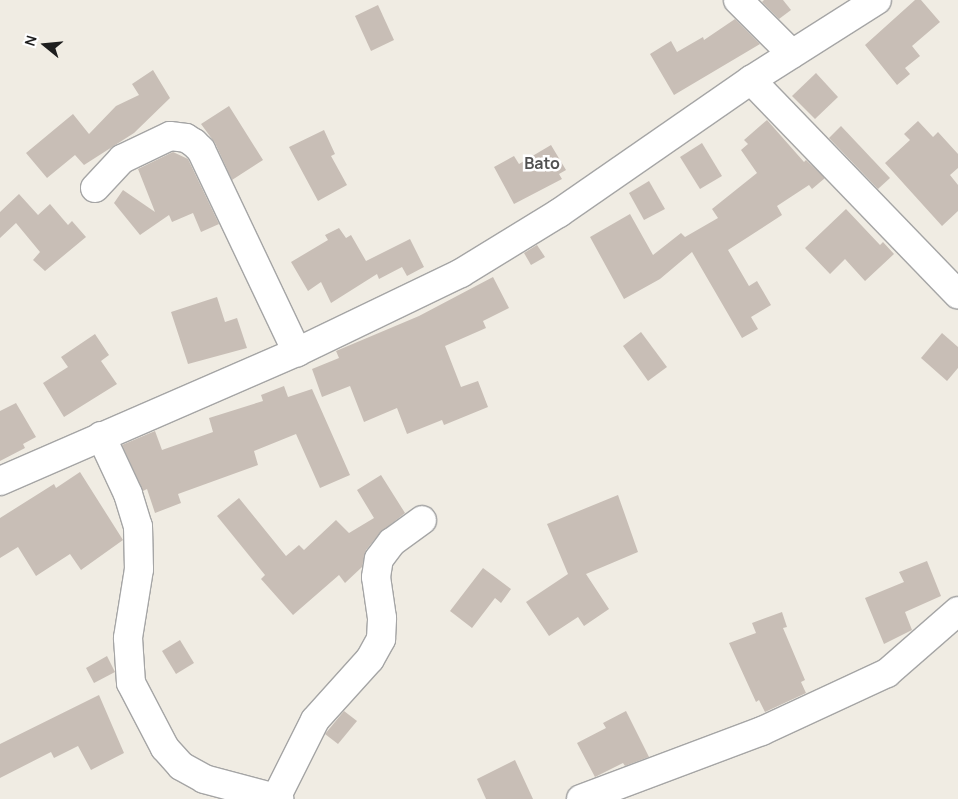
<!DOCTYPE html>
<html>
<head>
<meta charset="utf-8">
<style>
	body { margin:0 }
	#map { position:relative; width:958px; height:799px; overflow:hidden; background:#f0ece3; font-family:Manrope,sans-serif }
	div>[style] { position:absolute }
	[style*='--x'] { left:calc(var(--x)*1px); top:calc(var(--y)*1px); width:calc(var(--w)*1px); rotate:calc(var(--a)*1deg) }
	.building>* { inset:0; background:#c8beb6 }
	.roads { filter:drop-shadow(1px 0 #a5a5a5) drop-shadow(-1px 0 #a5a5a5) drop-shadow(0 1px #a5a5a5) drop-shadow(0 -1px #a5a5a5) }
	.minor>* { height:28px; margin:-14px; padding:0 14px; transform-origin:14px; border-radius:14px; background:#fff }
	span { translate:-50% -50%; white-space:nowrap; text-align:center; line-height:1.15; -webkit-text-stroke:5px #fff; paint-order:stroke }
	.quarter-label { font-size:16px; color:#515151; font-weight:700 }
	.north { position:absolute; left:20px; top:20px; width:50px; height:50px; -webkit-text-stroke:4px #fff; paint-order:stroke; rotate:287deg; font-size:14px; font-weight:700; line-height:20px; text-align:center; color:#1e1e1e }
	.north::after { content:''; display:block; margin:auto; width:18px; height:22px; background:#1e1e1e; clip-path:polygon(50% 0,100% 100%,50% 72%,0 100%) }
</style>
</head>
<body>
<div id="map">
	<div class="building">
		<i style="clip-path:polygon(764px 0,783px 0,791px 10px,779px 19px,762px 2px)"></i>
		<i style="clip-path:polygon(915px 0,921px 0,940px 22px,912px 46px,920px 56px,905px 68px,910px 74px,897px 85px,865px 45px)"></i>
		<i style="clip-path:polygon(378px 5px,394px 40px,371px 51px,355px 16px)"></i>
		<i style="clip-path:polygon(735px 19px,760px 44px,674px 95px,650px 54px,671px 41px,677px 52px,703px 37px,704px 40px)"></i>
		<i style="clip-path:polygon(153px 70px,170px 98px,134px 133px,84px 165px,75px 155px,47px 178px,26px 153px,73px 114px,89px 134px,116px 106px,139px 95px,132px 84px)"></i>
		<i style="clip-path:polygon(816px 73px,838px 97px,815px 119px,792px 96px)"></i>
		<i style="clip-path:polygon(229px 106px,263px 160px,232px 180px,215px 143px,201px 124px)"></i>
		<i style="clip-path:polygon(767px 120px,804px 162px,806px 160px,825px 178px,812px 189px,809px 185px,777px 206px,782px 215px,728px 250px,749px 286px,757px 281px,771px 305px,751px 317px,758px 329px,742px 338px,692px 252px,660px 279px,624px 299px,590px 237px,630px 214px,653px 255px,681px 233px,685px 237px,718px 218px,712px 209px,757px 173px,741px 150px,748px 144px,744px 140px)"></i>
		<i style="clip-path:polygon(918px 121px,933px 137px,938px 132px,958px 154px,958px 168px,950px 175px,958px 185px,958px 211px,942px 226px,885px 163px,910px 140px,904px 134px)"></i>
		<i style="clip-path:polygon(841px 126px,890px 178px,878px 189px,829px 138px)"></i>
		<i style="clip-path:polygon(324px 130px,335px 154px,331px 156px,347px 185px,318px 201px,289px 147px)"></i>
		<i style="clip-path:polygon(702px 143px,722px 176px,700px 189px,680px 157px)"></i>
		<i style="clip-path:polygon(551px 145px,566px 170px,559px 174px,562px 179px,514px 204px,494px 167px,514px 156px,519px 164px)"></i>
		<i style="clip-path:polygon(173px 152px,188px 159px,219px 224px,201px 232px,193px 213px,172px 222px,169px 215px,140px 235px,114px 203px,123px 190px,155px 212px,138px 169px)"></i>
		<i style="clip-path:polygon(649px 181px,665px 209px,644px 220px,629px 193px)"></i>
		<i style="clip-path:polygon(19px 194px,38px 215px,50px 204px,68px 225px,72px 221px,86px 237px,45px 271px,33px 260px,40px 252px,16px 223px,0 238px,0 212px)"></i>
		<i style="clip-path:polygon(846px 209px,880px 245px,883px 242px,894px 254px,865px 281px,845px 259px,830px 274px,805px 248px)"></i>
		<i style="clip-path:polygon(339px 228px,346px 238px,351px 235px,366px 261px,410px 239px,424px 267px,407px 276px,402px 267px,379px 279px,377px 274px,331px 303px,321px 282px,308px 291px,291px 262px,328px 240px,325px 235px)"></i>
		<i style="clip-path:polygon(537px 245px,545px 257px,531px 265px,524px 253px)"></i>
		<i style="clip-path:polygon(493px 277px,509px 308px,483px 321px,486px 328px,445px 346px,461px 387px,478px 381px,488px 407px,444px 425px,442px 420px,407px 434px,397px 408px,364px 422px,350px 386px,322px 397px,312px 369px,339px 358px,336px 351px,419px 316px)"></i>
		<i style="clip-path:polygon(217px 297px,225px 322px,237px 318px,247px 348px,188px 364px,171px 312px)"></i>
		<i style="clip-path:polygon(641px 332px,667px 367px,648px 381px,623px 346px)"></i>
		<i style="clip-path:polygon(942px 333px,958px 347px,958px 368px,947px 381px,921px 358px)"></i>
		<i style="clip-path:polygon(95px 334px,109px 355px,101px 361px,117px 384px,64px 417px,43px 383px,68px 367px,61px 357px)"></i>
		<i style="clip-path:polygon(284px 386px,288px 397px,312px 389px,350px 475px,320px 488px,296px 434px,254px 451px,258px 465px,178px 494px,181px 503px,155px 513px,147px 489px,143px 491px,122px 445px,155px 431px,162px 450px,213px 432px,209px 418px,263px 401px,261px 395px)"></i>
		<i style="clip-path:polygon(16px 403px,36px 437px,23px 444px,25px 448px,0 461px,0 411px)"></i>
		<i style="clip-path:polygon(80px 472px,123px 540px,81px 570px,70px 554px,36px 576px,18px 547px,0 558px,0 518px,54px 484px,56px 488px)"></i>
		<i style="clip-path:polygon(381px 475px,405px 513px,380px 533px,366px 550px,362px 567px,345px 583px,339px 575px,293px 615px,261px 579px,265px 575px,217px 516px,239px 498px,286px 556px,299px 545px,304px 550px,336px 520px,349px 533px,374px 518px,357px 490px)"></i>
		<i style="clip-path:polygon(618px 495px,638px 552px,586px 574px,609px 609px,584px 626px,578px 617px,549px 636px,526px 602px,568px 574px,547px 524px)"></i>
		<i style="clip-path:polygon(927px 561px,941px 596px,905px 612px,912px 630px,884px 644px,865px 598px,904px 582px,899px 572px)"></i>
		<i style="clip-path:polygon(483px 568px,511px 589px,501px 603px,495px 598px,472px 628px,450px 611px)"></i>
		<i style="clip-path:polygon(782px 612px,787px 627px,783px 628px,805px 680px,801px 682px,806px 693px,765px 712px,759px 700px,756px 702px,729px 643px,756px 633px,752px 623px)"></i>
		<i style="clip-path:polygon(180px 640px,194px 663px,176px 674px,162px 651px)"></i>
		<i style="clip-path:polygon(107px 656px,115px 672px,94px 683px,86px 668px)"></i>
		<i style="clip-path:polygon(99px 695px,124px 753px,91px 770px,78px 746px,54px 758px,51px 752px,0 778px,0 744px)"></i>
		<i style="clip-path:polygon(344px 711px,357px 721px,338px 744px,325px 734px)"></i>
		<i style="clip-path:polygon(626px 711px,649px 757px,625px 766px,623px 763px,595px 777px,577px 743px,606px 728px,603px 723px)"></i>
		<i style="clip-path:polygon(515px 760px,533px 799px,486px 799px,477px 779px)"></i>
	</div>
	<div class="roads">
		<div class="minor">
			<i style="--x:738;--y:0;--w:76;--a:45"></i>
			<i style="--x:751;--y:80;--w:298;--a:46"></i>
			<i style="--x:95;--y:188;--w:40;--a:-47"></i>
			<i style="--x:122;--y:159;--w:53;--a:-25.6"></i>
			<i style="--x:170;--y:136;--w:16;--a:7"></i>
			<i style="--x:186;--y:138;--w:9;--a:32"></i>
			<i style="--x:194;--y:143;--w:10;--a:45"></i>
			<i style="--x:201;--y:150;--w:224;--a:64.6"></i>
			<i style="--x:101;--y:436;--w:64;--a:65"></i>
			<i style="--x:128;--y:494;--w:34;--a:73"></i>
			<i style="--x:138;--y:526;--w:43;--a:88.7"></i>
			<i style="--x:139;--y:569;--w:70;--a:99.1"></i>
			<i style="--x:128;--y:638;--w:45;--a:86.2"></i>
			<i style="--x:131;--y:683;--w:73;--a:62.4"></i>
			<i style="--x:165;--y:748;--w:24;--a:48"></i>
			<i style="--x:181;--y:766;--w:26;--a:29"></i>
			<i style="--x:204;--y:779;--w:78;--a:14.9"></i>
			<i style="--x:0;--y:481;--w:324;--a:-23.5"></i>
			<i style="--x:297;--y:352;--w:182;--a:-25.7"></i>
			<i style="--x:461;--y:273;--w:115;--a:-31.5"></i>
			<i style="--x:559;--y:213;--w:234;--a:-34.7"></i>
			<i style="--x:751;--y:80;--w:149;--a:-32.4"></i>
			<i style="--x:276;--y:798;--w:87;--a:-63.4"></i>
			<i style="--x:315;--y:720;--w:82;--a:-48"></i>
			<i style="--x:370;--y:659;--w:23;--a:-61"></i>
			<i style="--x:381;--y:639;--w:21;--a:-87"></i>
			<i style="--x:382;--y:618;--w:41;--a:-98.3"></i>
			<i style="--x:376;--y:577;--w:18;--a:-81"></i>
			<i style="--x:379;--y:559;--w:21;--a:-53"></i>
			<i style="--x:392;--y:542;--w:37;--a:-36"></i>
			<i style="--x:581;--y:799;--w:193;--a:-20.6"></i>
			<i style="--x:762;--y:731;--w:138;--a:-24.9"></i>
			<i style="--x:887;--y:673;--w:94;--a:-41.1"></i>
		</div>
	</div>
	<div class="quarter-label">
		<span style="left:542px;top:163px">Bato</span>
	</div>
	<div class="north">N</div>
</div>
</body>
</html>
